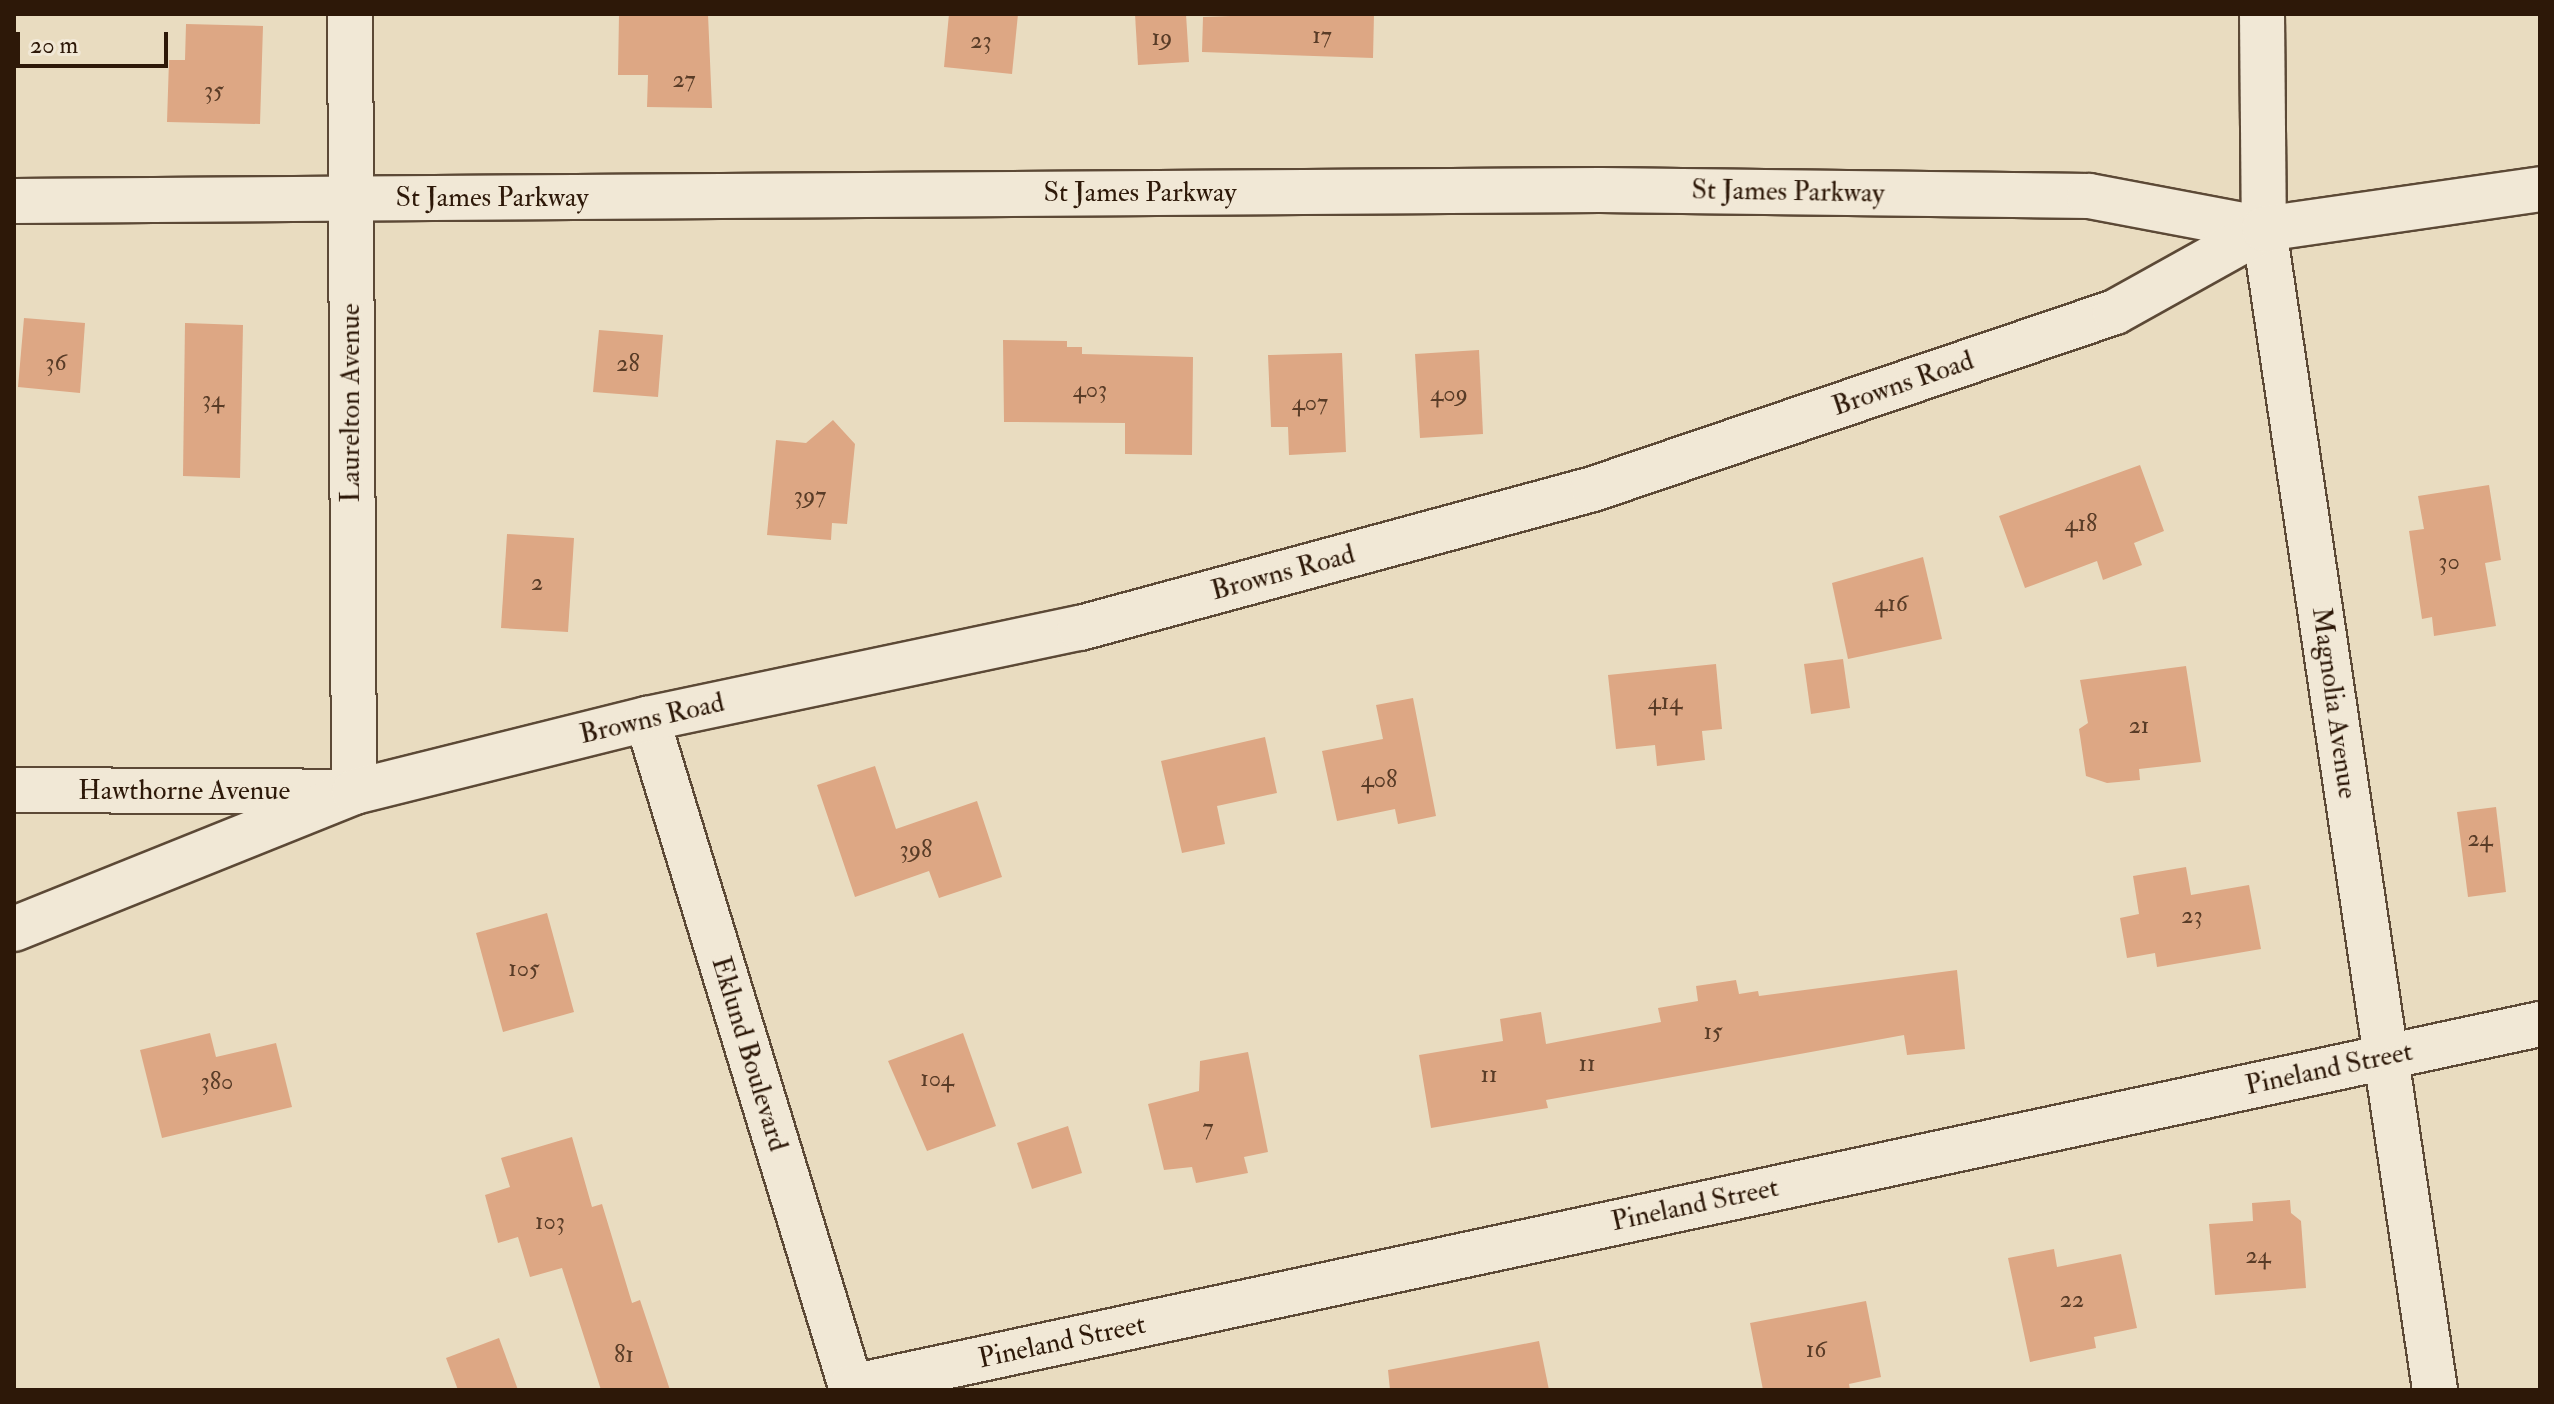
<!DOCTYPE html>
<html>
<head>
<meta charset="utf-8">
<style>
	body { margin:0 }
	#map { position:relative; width:2554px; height:1404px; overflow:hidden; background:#e9dcc0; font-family:"IM FELL Double Pica",serif }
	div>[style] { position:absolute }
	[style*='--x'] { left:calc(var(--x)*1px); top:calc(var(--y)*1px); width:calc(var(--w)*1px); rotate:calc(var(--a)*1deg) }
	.building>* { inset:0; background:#dda784 }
	.roads { filter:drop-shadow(2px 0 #5c4936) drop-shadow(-2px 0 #5c4936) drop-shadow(0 2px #5c4936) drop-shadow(0 -2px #5c4936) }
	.minor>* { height:44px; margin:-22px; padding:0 22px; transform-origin:22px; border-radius:22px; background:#f1e8d6 }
	.tertiary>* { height:44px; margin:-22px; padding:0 22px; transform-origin:22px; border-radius:22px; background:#f1e8d6 }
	span { translate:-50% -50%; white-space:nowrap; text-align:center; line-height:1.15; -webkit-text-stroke:8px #f1e8d6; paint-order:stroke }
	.number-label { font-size:24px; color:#593c27 }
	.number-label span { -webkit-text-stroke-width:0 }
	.street-label { font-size:28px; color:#2d1808 }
	.frame { position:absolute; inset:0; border:16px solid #2d1808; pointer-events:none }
	.scale { position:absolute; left:16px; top:32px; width:152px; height:36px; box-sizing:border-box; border:4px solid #2d1808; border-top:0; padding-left:10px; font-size:24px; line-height:28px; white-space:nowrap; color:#2d1808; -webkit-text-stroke:6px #f1e8d6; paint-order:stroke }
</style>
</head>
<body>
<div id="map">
	<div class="building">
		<i style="clip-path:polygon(619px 14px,708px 14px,712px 108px,647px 107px,648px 75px,618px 75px)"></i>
		<i style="clip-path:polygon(949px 14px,1018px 14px,1012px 74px,944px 67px)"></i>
		<i style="clip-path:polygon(1135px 14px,1186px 14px,1189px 62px,1138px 65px)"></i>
		<i style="clip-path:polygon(1289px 14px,1374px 14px,1373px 58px,1202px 52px,1203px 17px)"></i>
		<i style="clip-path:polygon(186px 24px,263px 26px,260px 124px,167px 122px,169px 60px,185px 60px)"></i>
		<i style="clip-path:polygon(24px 318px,85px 323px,80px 393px,18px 387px)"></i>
		<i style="clip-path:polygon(185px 323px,243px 325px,240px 478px,183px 476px)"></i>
		<i style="clip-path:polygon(599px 330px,663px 335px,658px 397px,593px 392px)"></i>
		<i style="clip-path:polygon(1003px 340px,1067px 341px,1067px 347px,1082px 347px,1082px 354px,1193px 357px,1192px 455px,1125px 454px,1125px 423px,1004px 422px)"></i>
		<i style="clip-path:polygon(1479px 350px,1483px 434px,1420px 438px,1415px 354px)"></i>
		<i style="clip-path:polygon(1342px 353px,1346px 452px,1289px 455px,1288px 427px,1271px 427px,1268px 355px)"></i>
		<i style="clip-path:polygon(833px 420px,855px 444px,847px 524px,832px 523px,831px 540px,767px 535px,776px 440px,806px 443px)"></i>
		<i style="clip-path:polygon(2140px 465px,2164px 531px,2134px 543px,2142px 565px,2103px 580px,2097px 561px,2025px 588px,1999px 516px)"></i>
		<i style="clip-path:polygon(2489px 485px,2501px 560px,2485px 563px,2496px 626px,2434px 636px,2432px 617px,2422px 619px,2409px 531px,2424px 529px,2418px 496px)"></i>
		<i style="clip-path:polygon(507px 534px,574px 538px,568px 632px,501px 628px)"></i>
		<i style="clip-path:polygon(1923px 557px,1942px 639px,1848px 659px,1832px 583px)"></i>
		<i style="clip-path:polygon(1843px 659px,1850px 708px,1811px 714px,1804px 664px)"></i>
		<i style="clip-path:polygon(1716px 664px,1722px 729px,1702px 731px,1705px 760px,1657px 766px,1655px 745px,1616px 749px,1608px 675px)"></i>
		<i style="clip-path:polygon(2186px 666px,2201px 762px,2139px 769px,2140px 780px,2107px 783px,2086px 776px,2079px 729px,2088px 723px,2080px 680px)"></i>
		<i style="clip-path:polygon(1413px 698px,1436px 816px,1398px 824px,1395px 809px,1337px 821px,1322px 751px,1383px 739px,1376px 705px)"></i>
		<i style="clip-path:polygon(1265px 737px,1277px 793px,1217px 806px,1225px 844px,1182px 853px,1161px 761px)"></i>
		<i style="clip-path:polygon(875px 766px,896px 829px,977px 801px,1002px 877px,939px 898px,929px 871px,855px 897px,817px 785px)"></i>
		<i style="clip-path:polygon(2496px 807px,2506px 892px,2468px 897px,2457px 812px)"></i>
		<i style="clip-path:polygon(2186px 867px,2191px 895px,2249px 885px,2261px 949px,2157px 967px,2155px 953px,2127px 958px,2120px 918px,2139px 914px,2133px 876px)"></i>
		<i style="clip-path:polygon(547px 913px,574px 1012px,503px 1032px,476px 933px)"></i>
		<i style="clip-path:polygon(1957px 970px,1965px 1049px,1907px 1055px,1904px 1035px,1546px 1100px,1548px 1108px,1431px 1128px,1419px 1055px,1503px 1041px,1500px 1019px,1541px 1012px,1546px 1044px,1661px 1022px,1658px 1008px,1698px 1001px,1696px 986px,1736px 980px,1739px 994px,1758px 991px,1759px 996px)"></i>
		<i style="clip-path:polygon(210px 1033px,216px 1057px,276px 1043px,292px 1107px,162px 1138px,140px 1050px)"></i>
		<i style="clip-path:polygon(963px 1033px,996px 1126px,927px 1151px,888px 1061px)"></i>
		<i style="clip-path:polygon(1248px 1052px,1268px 1152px,1244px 1157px,1248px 1173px,1196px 1183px,1192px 1167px,1164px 1170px,1148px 1104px,1199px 1091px,1200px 1061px)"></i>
		<i style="clip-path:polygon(1068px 1126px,1082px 1173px,1032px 1189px,1017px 1143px)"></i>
		<i style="clip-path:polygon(572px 1137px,592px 1207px,602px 1204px,632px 1303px,640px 1300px,670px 1390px,601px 1390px,562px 1268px,530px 1277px,518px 1237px,498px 1243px,485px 1195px,510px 1187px,501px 1158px)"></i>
		<i style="clip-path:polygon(2290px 1200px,2291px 1213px,2301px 1221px,2306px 1288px,2215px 1295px,2209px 1224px,2253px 1221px,2252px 1203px)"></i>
		<i style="clip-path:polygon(2054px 1249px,2057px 1267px,2121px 1254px,2137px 1328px,2094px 1337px,2096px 1348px,2030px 1362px,2008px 1258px)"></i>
		<i style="clip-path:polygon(1866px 1301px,1881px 1377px,1849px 1384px,1850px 1390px,1763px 1390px,1750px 1323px)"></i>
		<i style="clip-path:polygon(499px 1338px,518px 1390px,458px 1390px,446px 1358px)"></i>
		<i style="clip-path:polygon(1539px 1341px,1549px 1390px,1390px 1390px,1388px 1370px)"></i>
	</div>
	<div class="roads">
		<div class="minor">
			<i style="--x:2262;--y:14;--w:215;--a:89.5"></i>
			<i style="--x:2264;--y:229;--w:1174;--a:81.62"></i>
			<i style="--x:14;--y:201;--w:1586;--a:-0.4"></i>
			<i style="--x:1600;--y:190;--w:489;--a:0.7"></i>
			<i style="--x:2089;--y:196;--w:178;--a:10.7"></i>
			<i style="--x:647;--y:719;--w:702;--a:73.01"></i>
			<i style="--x:14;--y:790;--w:340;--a:0.3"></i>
			<i style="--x:354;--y:792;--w:778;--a:-90.29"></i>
			<i style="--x:851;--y:1387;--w:1728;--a:-12.13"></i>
		</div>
		<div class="tertiary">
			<i style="--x:14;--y:929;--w:367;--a:-21.9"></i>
			<i style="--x:354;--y:792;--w:302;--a:-14"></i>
			<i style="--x:647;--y:719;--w:442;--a:-11.9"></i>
			<i style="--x:1080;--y:628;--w:531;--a:-15.16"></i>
			<i style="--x:1593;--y:489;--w:551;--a:-18.73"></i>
			<i style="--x:2115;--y:312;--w:171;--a:-29.1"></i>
			<i style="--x:2264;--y:229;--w:279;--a:-8.2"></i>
		</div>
	</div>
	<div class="number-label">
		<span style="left:1322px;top:36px">17</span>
		<span style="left:1162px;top:38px">19</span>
		<span style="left:981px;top:41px">23</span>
		<span style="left:684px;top:80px">27</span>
		<span style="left:214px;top:91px">35</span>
		<span style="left:56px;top:363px">36</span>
		<span style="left:628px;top:364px">28</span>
		<span style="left:1090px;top:390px">403</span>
		<span style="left:1449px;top:394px">409</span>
		<span style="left:213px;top:400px">34</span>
		<span style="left:1310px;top:403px">407</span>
		<span style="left:810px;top:496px">397</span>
		<span style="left:2081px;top:524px">418</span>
		<span style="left:2449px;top:562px">30</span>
		<span style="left:537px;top:583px">2</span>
		<span style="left:1891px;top:604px">416</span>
		<span style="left:1665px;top:702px">414</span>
		<span style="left:2139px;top:726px">21</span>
		<span style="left:1379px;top:780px">408</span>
		<span style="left:2480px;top:839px">24</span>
		<span style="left:916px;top:850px">398</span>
		<span style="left:2192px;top:916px">23</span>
		<span style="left:524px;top:969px">105</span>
		<span style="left:1713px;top:1032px">15</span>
		<span style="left:1587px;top:1064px">11</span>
		<span style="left:1489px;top:1075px">11</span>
		<span style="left:937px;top:1079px">104</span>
		<span style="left:217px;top:1082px">380</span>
		<span style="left:1208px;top:1128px">7</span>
		<span style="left:550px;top:1222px">103</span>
		<span style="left:2258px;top:1256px">24</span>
		<span style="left:2072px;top:1300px">22</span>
		<span style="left:1816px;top:1350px">16</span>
		<span style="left:624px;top:1355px">81</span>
	</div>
	<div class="street-label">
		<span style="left:1788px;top:192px;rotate:1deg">St James Parkway</span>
		<span style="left:1140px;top:193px">St James Parkway</span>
		<span style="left:492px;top:198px">St James Parkway</span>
		<span style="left:1903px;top:384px;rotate:-19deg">Browns Road</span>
		<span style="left:351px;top:403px;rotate:-90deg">Laurelton Avenue</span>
		<span style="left:1283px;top:573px;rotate:-15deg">Browns Road</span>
		<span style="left:2334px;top:703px;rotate:82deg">Magnolia Avenue</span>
		<span style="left:652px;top:719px;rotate:-13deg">Browns Road</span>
		<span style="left:184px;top:791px">Hawthorne Avenue</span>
		<span style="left:749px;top:1054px;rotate:73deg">Eklund Boulevard</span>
		<span style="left:2329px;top:1069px;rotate:-12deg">Pineland Street</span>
		<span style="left:1695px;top:1205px;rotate:-12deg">Pineland Street</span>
		<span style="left:1062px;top:1342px;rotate:-12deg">Pineland Street</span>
	</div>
	<div class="frame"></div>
	<div class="scale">20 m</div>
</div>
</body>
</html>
